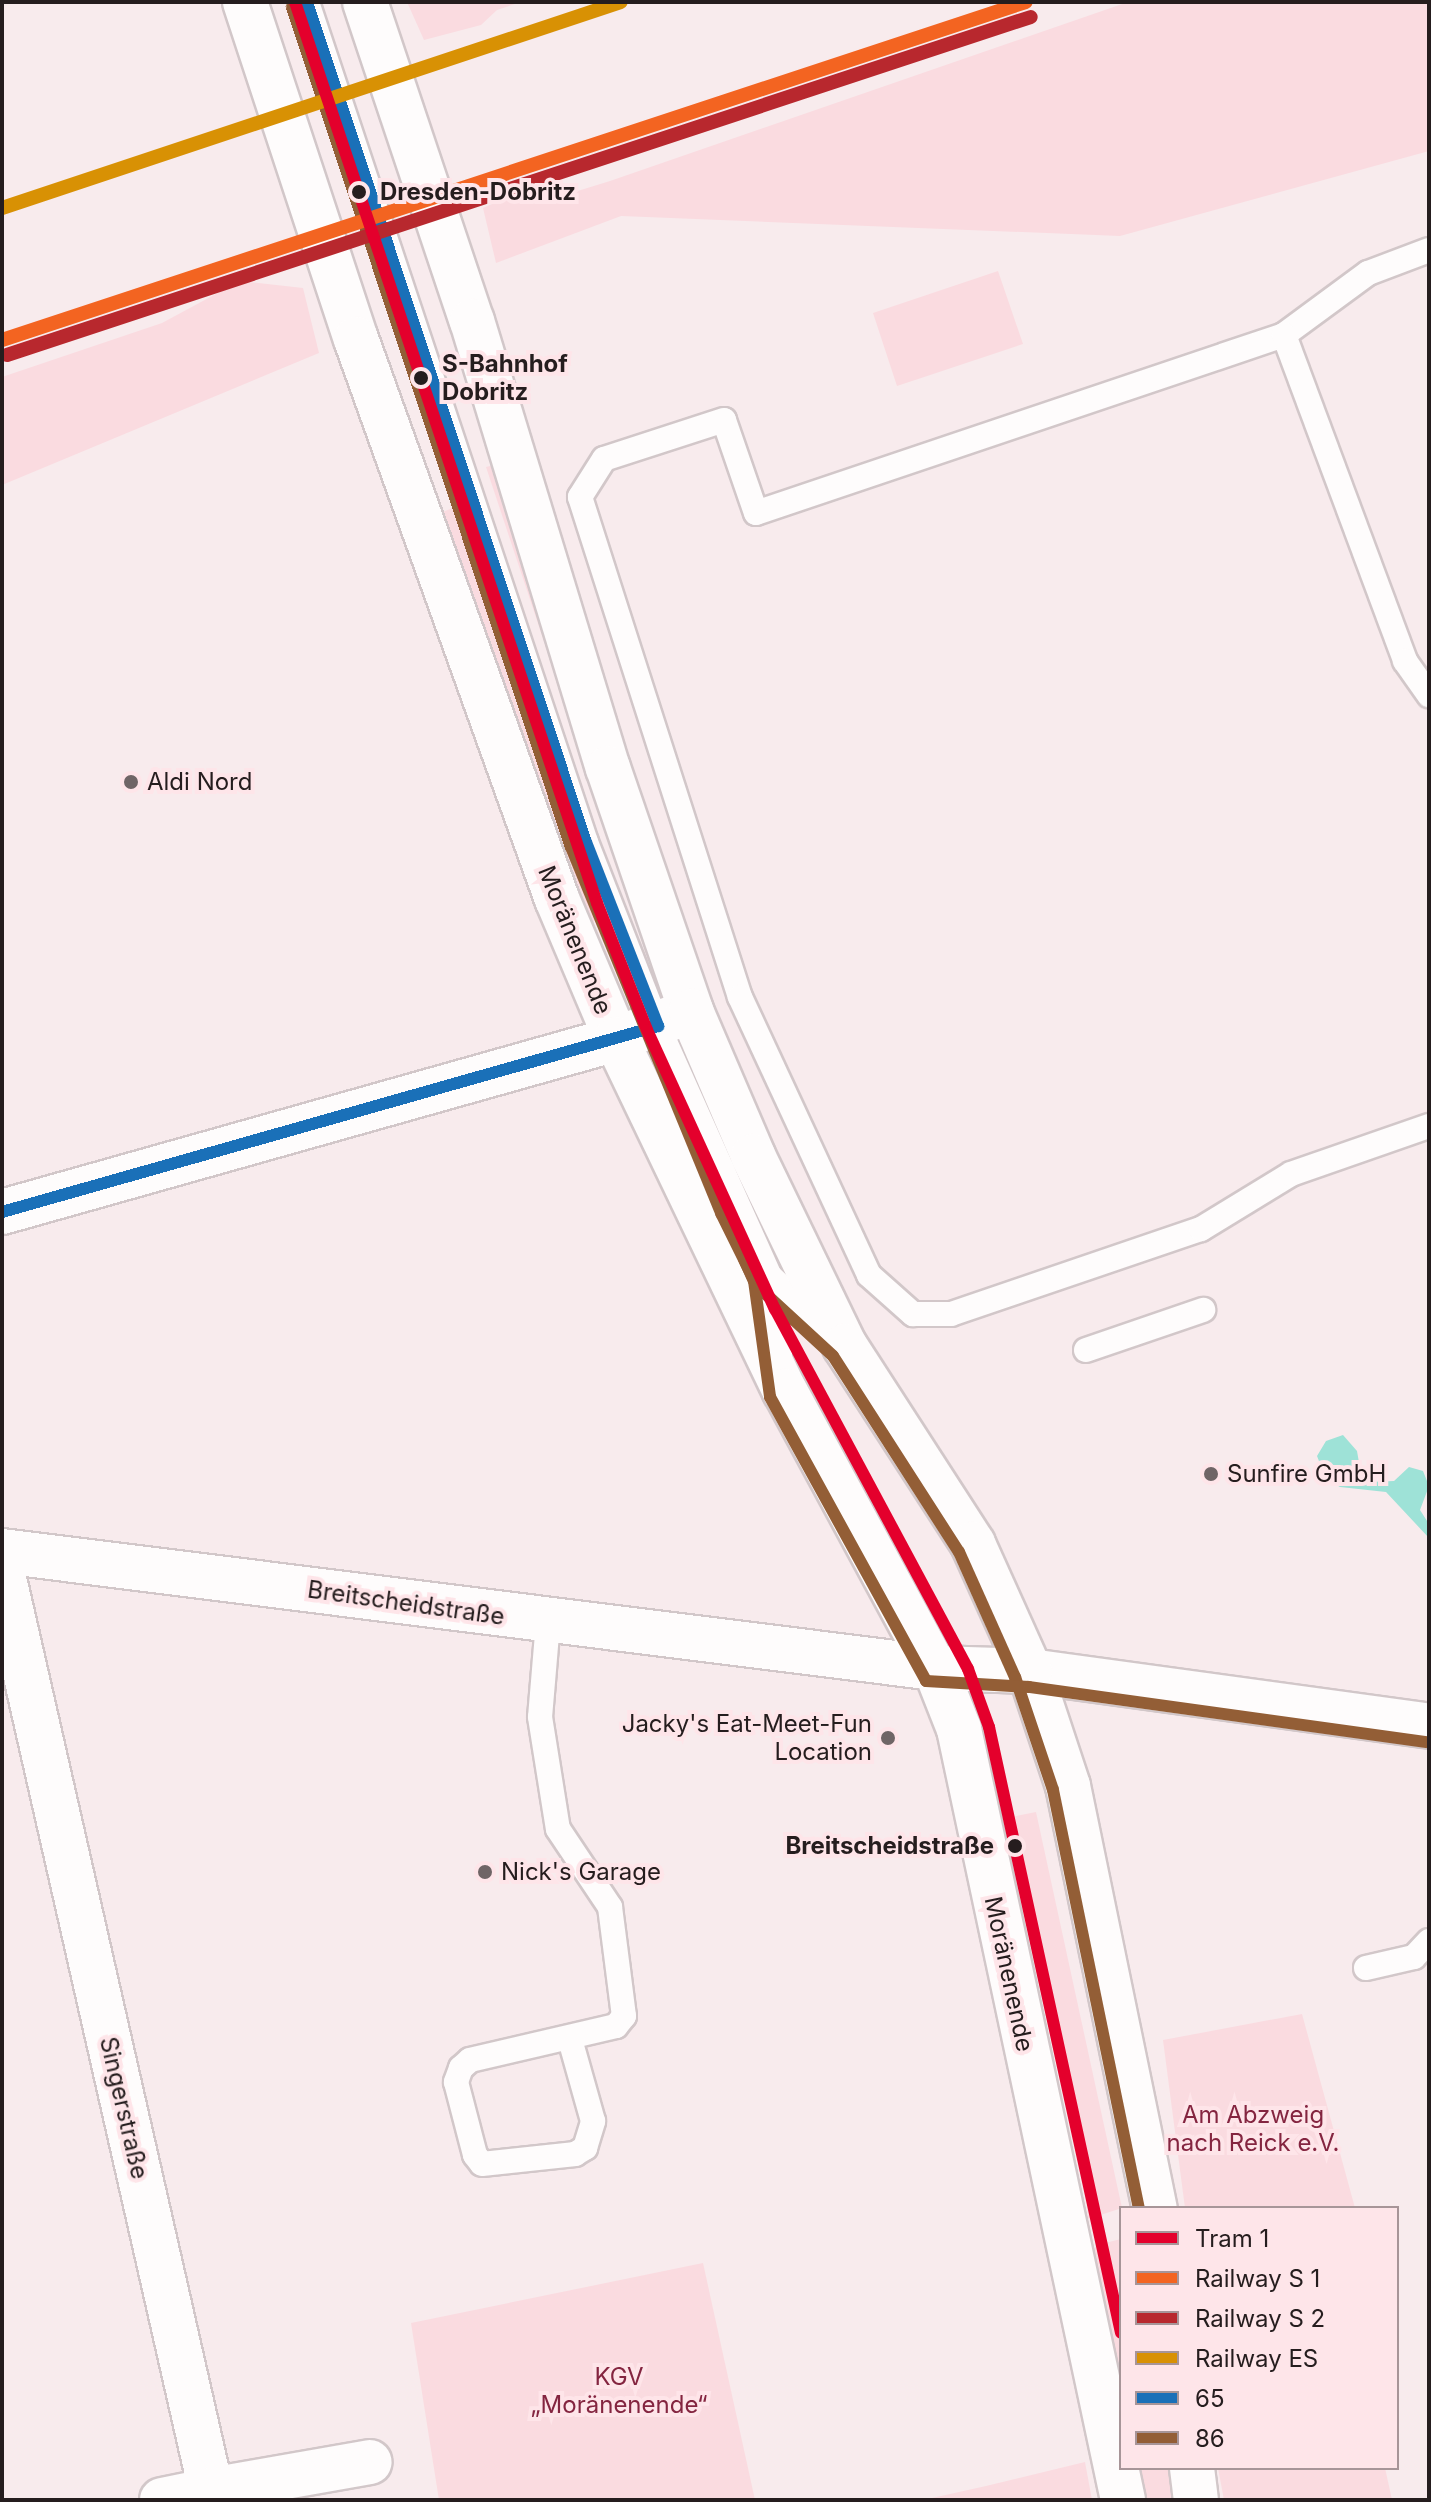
<!DOCTYPE html>
<html>
<head>
<meta charset="utf-8">
<style>
	body { margin:0 }
	#map { position:relative; width:1431px; height:2502px; overflow:hidden; background:#f8ebed; font-family:Inter,sans-serif }
	div>[style] { position:absolute }
	[style*='--x'] { left:calc(var(--x)*1px); top:calc(var(--y)*1px); width:calc(var(--w)*1px); rotate:calc(var(--a)*1deg) }
	.green>* { inset:0; background:#fadbe0 }
	.water>* { inset:0; background:#9ee2d7 }
	.roads { filter:drop-shadow(2px 0 #d2c7c9) drop-shadow(-2px 0 #d2c7c9) drop-shadow(0 2px #d2c7c9) drop-shadow(0 -2px #d2c7c9) }
	.service>* { height:24px; margin:-12px; padding:0 12px; transform-origin:12px; border-radius:12px; background:#fefcfc }
	.minor>* { height:44px; margin:-22px; padding:0 22px; transform-origin:22px; border-radius:22px; background:#fefcfc }
	.tertiary>* { height:44px; margin:-22px; padding:0 22px; transform-origin:22px; border-radius:22px; background:#fefcfc }
	.secondary>* { height:44px; margin:-22px; padding:0 22px; transform-origin:22px; border-radius:22px; background:#fefcfc }
	.bus-1>* { height:12px; margin:-6px; padding:0 6px; transform-origin:6px; border-radius:6px; background:#1a70b8 }
	.bus-2>* { height:12px; margin:-6px; padding:0 6px; transform-origin:6px; border-radius:6px; background:#935e36 }
	.rail-1>* { height:14px; margin:-7px; padding:0 7px; transform-origin:7px; border-radius:7px; background:#f36421 }
	.rail-2>* { height:14px; margin:-7px; padding:0 7px; transform-origin:7px; border-radius:7px; background:#b8282e }
	.rail-3>* { height:14px; margin:-7px; padding:0 7px; transform-origin:7px; border-radius:7px; background:#d89104 }
	.tram-1>* { height:12px; margin:-6px; padding:0 6px; transform-origin:6px; border-radius:6px; background:#e4002c }
	.dots>* { width:22px; height:22px; translate:-50% -50%; box-sizing:border-box; border:4px solid #fee5e9; border-radius:50% }
	span { translate:-50% -50%; white-space:nowrap; text-align:center; line-height:1.15; -webkit-text-stroke:8px #fee5e9; paint-order:stroke }
	.stop-label { font-size:24px; color:#251d1e; font-weight:700 }
	.left { translate:0 -50%; text-align:left }
	.right { translate:-100% -50%; text-align:right }
	.poi-label { font-size:24px; color:#251d1e }
	.street-label { font-size:24px; color:#251d1e }
	.park-label { font-size:24px; color:#842540 }
	.frame { position:absolute; inset:0; border:4px solid #251d1e; pointer-events:none }
	.legend { position:absolute; left:1119px; top:2206px; width:280px; height:264px; box-sizing:border-box; background:#fee5e9; border:2px solid #a79598; margin:0; padding:10px 14px; list-style:none; font-size:24px; color:#251d1e }
	.legend li { display:flex; align-items:center; gap:16px; height:40px }
	.legend b { width:40px; border:2px solid #a79598 }
</style>
</head>
<body>
<div id="map">
	<div class="green">
		<i style="clip-path:polygon(407px 2px,521px 2px,497px 10px,481px 25px,424px 40px)"></i>
		<i style="clip-path:polygon(1128px 2px,1429px 2px,1429px 151px,1120px 236px,621px 216px,496px 263px,483px 208px,532px 186px,555px 198px,610px 181px)"></i>
		<i style="clip-path:polygon(998px 271px,1023px 344px,897px 386px,873px 313px)"></i>
		<i style="clip-path:polygon(240px 281px,303px 288px,319px 353px,2px 485px,2px 377px,162px 323px)"></i>
		<i style="clip-path:polygon(502px 463px,608px 834px,486px 467px)"></i>
		<i style="clip-path:polygon(453px 508px,520px 714px,595px 920px,590px 928px,432px 516px)"></i>
		<i style="clip-path:polygon(1036px 1812px,1122px 2208px,1088px 2219px,1086px 2186px,1002px 1819px)"></i>
		<i style="clip-path:polygon(1302px 2014px,1355px 2208px,1185px 2208px,1163px 2040px)"></i>
		<i style="clip-path:polygon(1121px 2239px,1121px 2431px,1088px 2256px,1097px 2245px)"></i>
		<i style="clip-path:polygon(703px 2263px,755px 2500px,439px 2500px,411px 2323px)"></i>
		<i style="clip-path:polygon(1085px 2462px,1092px 2500px,923px 2500px,986px 2486px)"></i>
		<i style="clip-path:polygon(1129px 2468px,1175px 2468px,1180px 2500px,1136px 2500px)"></i>
		<i style="clip-path:polygon(1218px 2468px,1385px 2468px,1392px 2500px,1224px 2500px)"></i>
	</div>
	<div class="water">
		<i style="clip-path:polygon(1343px 1435px,1357px 1451px,1361px 1474px,1369px 1482px,1394px 1481px,1409px 1467px,1423px 1471px,1429px 1486px,1420px 1510px,1429px 1524px,1429px 1538px,1386px 1492px,1340px 1487px,1326px 1479px,1317px 1456px,1326px 1441px)"></i>
	</div>
	<div class="roads">
		<div class="service">
			<i style="--x:307;--y:2;--w:885;--a:71.63"></i>
			<i style="--x:586;--y:842;--w:198;--a:68.6"></i>
			<i style="--x:658;--y:1026;--w:274;--a:65.9"></i>
			<i style="--x:770;--y:1276;--w:78;--a:82.6"></i>
			<i style="--x:1429;--y:250;--w:65;--a:159.3"></i>
			<i style="--x:1368;--y:273;--w:104;--a:143.6"></i>
			<i style="--x:1284;--y:335;--w:557;--a:161.37"></i>
			<i style="--x:756;--y:513;--w:98;--a:-109"></i>
			<i style="--x:724;--y:420;--w:126;--a:162"></i>
			<i style="--x:604;--y:459;--w:45;--a:122.3"></i>
			<i style="--x:580;--y:497;--w:525;--a:72.26"></i>
			<i style="--x:740;--y:997;--w:306;--a:65.1"></i>
			<i style="--x:869;--y:1275;--w:59;--a:41.6"></i>
			<i style="--x:913;--y:1314;--w:38;--a:0"></i>
			<i style="--x:951;--y:1314;--w:264;--a:-18.8"></i>
			<i style="--x:1201;--y:1229;--w:105;--a:-31.4"></i>
			<i style="--x:1291;--y:1174;--w:146;--a:-19.2"></i>
			<i style="--x:1284;--y:335;--w:348;--a:69.6"></i>
			<i style="--x:1405;--y:661;--w:42;--a:54.8"></i>
			<i style="--x:770;--y:1276;--w:73;--a:43.3"></i>
			<i style="--x:1086;--y:1350;--w:124;--a:-18.9"></i>
			<i style="--x:548;--y:1622;--w:95;--a:94.8"></i>
			<i style="--x:540;--y:1717;--w:113;--a:80.9"></i>
			<i style="--x:558;--y:1829;--w:94;--a:56.3"></i>
			<i style="--x:610;--y:1907;--w:110;--a:82.7"></i>
			<i style="--x:624;--y:2016;--w:13;--a:129"></i>
			<i style="--x:616;--y:2026;--w:150;--a:166.9"></i>
			<i style="--x:470;--y:2060;--w:12;--a:138"></i>
			<i style="--x:461;--y:2068;--w:15;--a:110"></i>
			<i style="--x:456;--y:2082;--w:75;--a:75.4"></i>
			<i style="--x:475;--y:2155;--w:11;--a:52"></i>
			<i style="--x:482;--y:2164;--w:94;--a:-6.1"></i>
			<i style="--x:575;--y:2154;--w:12;--a:-31"></i>
			<i style="--x:585;--y:2148;--w:28;--a:-73"></i>
			<i style="--x:593;--y:2121;--w:85;--a:-105.7"></i>
			<i style="--x:1366;--y:1968;--w:49;--a:-12.9"></i>
			<i style="--x:1414;--y:1957;--w:22;--a:-47"></i>
		</div>
		<div class="minor">
			<i style="--x:2;--y:1212;--w:638;--a:-15.74"></i>
			<i style="--x:616;--y:1039;--w:80;--a:-20.5"></i>
			<i style="--x:2;--y:1570;--w:943;--a:77.2"></i>
			<i style="--x:211;--y:2490;--w:161;--a:-10"></i>
			<i style="--x:162;--y:2500;--w:50;--a:-11.5"></i>
		</div>
		<div class="tertiary">
			<i style="--x:2;--y:1551;--w:940;--a:7.15"></i>
			<i style="--x:935;--y:1668;--w:66;--a:68.5"></i>
			<i style="--x:959;--y:1729;--w:788;--a:77.99"></i>
			<i style="--x:1030;--y:1671;--w:121;--a:71.7"></i>
			<i style="--x:1068;--y:1786;--w:431;--a:78.4"></i>
			<i style="--x:1192;--y:2468;--w:32;--a:83"></i>
		</div>
		<div class="secondary">
			<i style="--x:245;--y:2;--w:355;--a:71.8"></i>
			<i style="--x:356;--y:339;--w:595;--a:70.26"></i>
			<i style="--x:557;--y:899;--w:152;--a:67.1"></i>
			<i style="--x:616;--y:1039;--w:390;--a:64.4"></i>
			<i style="--x:785;--y:1391;--w:315;--a:61.6"></i>
			<i style="--x:935;--y:1668;--w:95;--a:1.8"></i>
			<i style="--x:1030;--y:1671;--w:403;--a:7.8"></i>
			<i style="--x:365;--y:2;--w:336;--a:71.5"></i>
			<i style="--x:472;--y:321;--w:467;--a:73.1"></i>
			<i style="--x:608;--y:768;--w:257;--a:71.1"></i>
			<i style="--x:691;--y:1011;--w:158;--a:66.8"></i>
			<i style="--x:753;--y:1156;--w:211;--a:64.2"></i>
			<i style="--x:845;--y:1346;--w:236;--a:57.1"></i>
			<i style="--x:973;--y:1544;--w:139;--a:65.8"></i>
		</div>
	</div>
	<div class="bus-1">
		<i style="--x:307;--y:2;--w:885;--a:71.63"></i>
		<i style="--x:586;--y:842;--w:198;--a:68.6"></i>
		<i style="--x:2;--y:1212;--w:682;--a:-15.83"></i>
	</div>
	<div class="bus-2">
		<i style="--x:292;--y:7;--w:885;--a:71.63"></i>
		<i style="--x:571;--y:847;--w:396;--a:67.7"></i>
		<i style="--x:721;--y:1213;--w:81;--a:63.7"></i>
		<i style="--x:757;--y:1286;--w:103;--a:42.6"></i>
		<i style="--x:833;--y:1356;--w:233;--a:57.3"></i>
		<i style="--x:959;--y:1552;--w:137;--a:65.9"></i>
		<i style="--x:1015;--y:1677;--w:119;--a:71.4"></i>
		<i style="--x:1053;--y:1790;--w:427;--a:78.4"></i>
		<i style="--x:744;--y:1259;--w:24;--a:66"></i>
		<i style="--x:754;--y:1281;--w:117;--a:82.1"></i>
		<i style="--x:770;--y:1397;--w:324;--a:61.2"></i>
		<i style="--x:926;--y:1681;--w:103;--a:3.3"></i>
		<i style="--x:1029;--y:1687;--w:402;--a:7.9"></i>
	</div>
	<div class="rail-1">
		<i style="--x:2;--y:340;--w:1078;--a:-18.27"></i>
	</div>
	<div class="rail-2">
		<i style="--x:7;--y:355;--w:1078;--a:-18.27"></i>
	</div>
	<div class="rail-3">
		<i style="--x:2;--y:208;--w:652;--a:-18.41"></i>
	</div>
	<div class="tram-1">
		<i style="--x:295;--y:2;--w:950;--a:71.47"></i>
		<i style="--x:597;--y:903;--w:136;--a:68.5"></i>
		<i style="--x:647;--y:1030;--w:307;--a:65.4"></i>
		<i style="--x:775;--y:1309;--w:408;--a:61.8"></i>
		<i style="--x:968;--y:1669;--w:62;--a:70.1"></i>
		<i style="--x:989;--y:1727;--w:620;--a:77.71"></i>
	</div>
	<div class="dots">
		<i style="left:359px;top:192px;background:#251d1e"></i>
		<i style="left:421px;top:378px;background:#251d1e"></i>
		<i style="left:131px;top:782px;background:#6f6566"></i>
		<i style="left:1211px;top:1474px;background:#6f6566"></i>
		<i style="left:888px;top:1738px;background:#6f6566"></i>
		<i style="left:1015px;top:1846px;background:#251d1e"></i>
		<i style="left:485px;top:1872px;background:#6f6566"></i>
	</div>
	<div class="stop-label">
		<span class="left" style="left:380px;top:192px">Dresden-Dobritz</span>
		<span class="left" style="left:442px;top:378px">S-Bahnhof<br>Dobritz</span>
		<span class="right" style="left:994px;top:1846px">Breitscheidstraße</span>
	</div>
	<div class="poi-label">
		<span class="left" style="left:147px;top:782px">Aldi Nord</span>
		<span class="left" style="left:1227px;top:1474px">Sunfire GmbH</span>
		<span class="right" style="left:872px;top:1738px">Jacky's Eat-Meet-Fun<br>Location</span>
		<span class="left" style="left:501px;top:1872px">Nick's Garage</span>
	</div>
	<div class="street-label">
		<span style="left:575px;top:940px;rotate:68deg">Moränenende</span>
		<span style="left:406px;top:1603px;rotate:8deg">Breitscheidstraße</span>
		<span style="left:1009px;top:1974px;rotate:78deg">Moränenende</span>
		<span style="left:124px;top:2108px;rotate:77deg">Singerstraße</span>
	</div>
	<div class="park-label">
		<span style="left:1253px;top:2129px">Am Abzweig<br>nach Reick e.V.</span>
		<span style="left:619px;top:2391px">KGV<br>„Moränenende“</span>
	</div>
	<div class="frame"></div>
	<ul class="legend">
	<li><b style="height:10px;background:#e4002c"></b>Tram 1</li>
	<li><b style="height:10px;background:#f36421"></b>Railway S 1</li>
	<li><b style="height:10px;background:#b8282e"></b>Railway S 2</li>
	<li><b style="height:10px;background:#d89104"></b>Railway ES</li>
	<li><b style="height:10px;background:#1a70b8"></b>65</li>
	<li><b style="height:10px;background:#935e36"></b>86</li>
	</ul>
</div>
</body>
</html>
